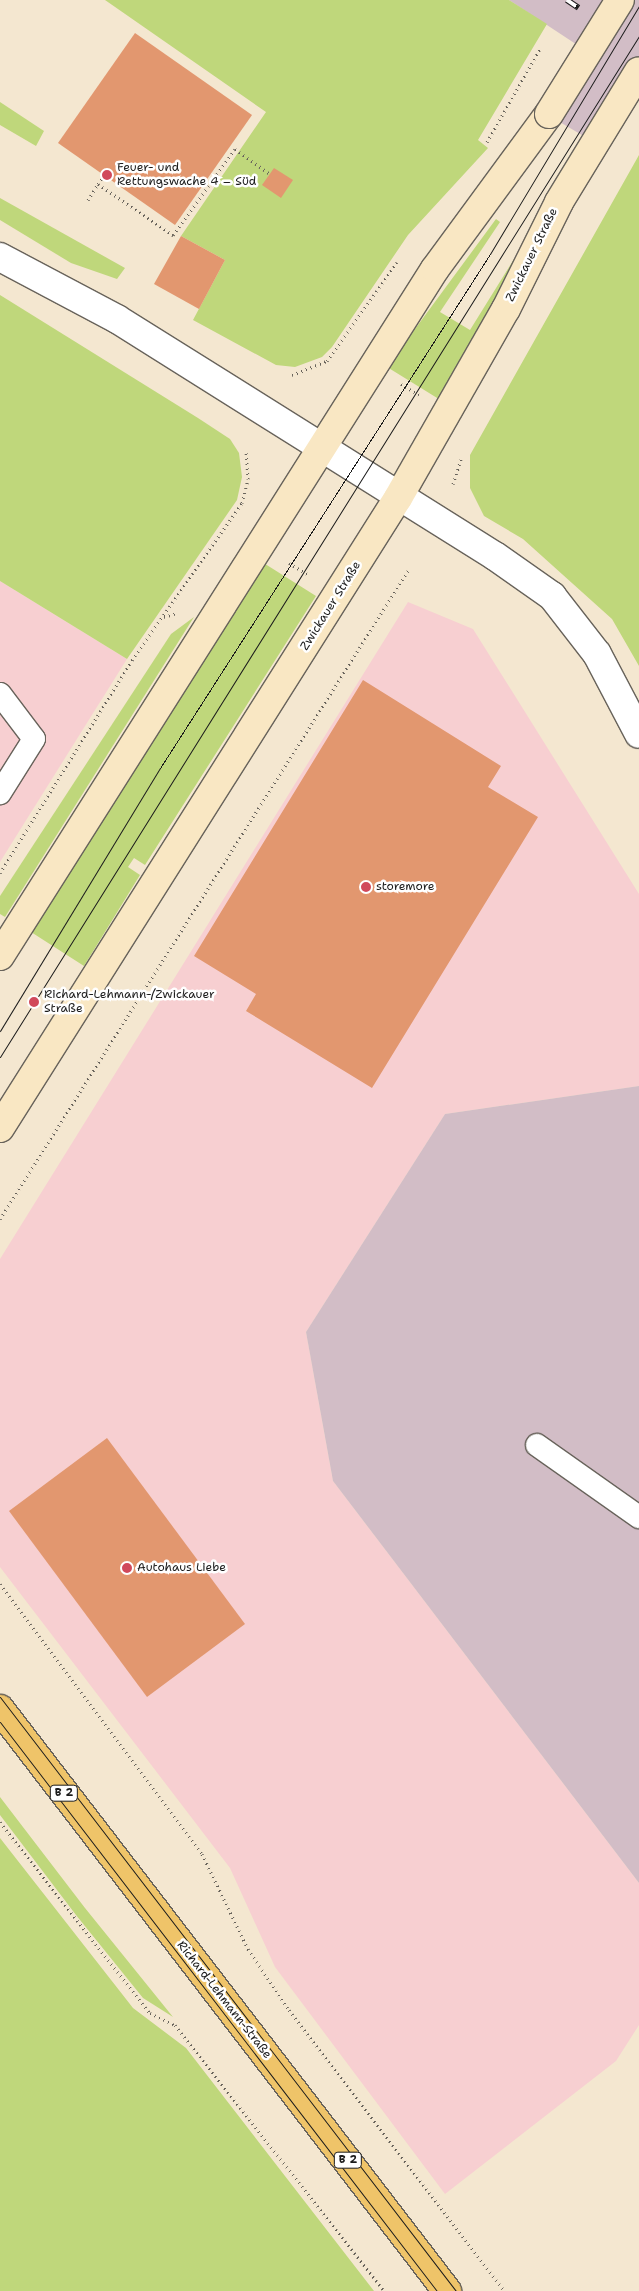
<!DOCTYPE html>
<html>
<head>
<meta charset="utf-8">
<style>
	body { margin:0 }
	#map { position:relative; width:639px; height:2291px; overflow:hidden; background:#f4e7d0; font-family:"Shantell Sans",sans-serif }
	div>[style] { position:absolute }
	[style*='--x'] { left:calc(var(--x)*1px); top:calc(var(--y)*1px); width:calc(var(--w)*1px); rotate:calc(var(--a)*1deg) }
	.built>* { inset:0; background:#f7cfd1 }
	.industrial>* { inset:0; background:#d2bdc6 }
	.green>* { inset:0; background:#bfd77b }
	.building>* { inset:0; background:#e2976f }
	.path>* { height:3px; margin-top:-1.5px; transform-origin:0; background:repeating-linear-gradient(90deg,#68635b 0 1px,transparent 0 5px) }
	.roads { filter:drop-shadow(1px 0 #68635b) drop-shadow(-1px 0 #68635b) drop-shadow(0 1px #68635b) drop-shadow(0 -1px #68635b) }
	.lane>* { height:22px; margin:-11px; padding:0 11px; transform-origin:11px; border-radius:11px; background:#fff }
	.street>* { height:28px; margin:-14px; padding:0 14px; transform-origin:14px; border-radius:14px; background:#fff }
	.secondary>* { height:28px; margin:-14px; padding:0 14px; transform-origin:14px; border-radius:14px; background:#f9e7c3 }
	.primary>* { height:28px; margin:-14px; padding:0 14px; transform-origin:14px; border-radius:14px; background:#efc469 }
	.tram>* { height:1px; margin:-0.5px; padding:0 0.5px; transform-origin:0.5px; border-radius:0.5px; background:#1c1c1c }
	.rail>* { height:5.5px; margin-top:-2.75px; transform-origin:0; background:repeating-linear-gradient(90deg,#fff 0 11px,#1c1c1c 0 22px); box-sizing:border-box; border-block:1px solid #1c1c1c }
	.bridges { filter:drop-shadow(1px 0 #68635b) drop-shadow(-1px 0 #68635b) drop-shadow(0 1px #68635b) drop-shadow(0 -1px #68635b) }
	.secondary-bridge>* { height:28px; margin:-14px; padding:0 14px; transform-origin:14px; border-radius:14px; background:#f9e7c3 }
	.dots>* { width:14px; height:14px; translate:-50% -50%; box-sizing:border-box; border:2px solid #fff; border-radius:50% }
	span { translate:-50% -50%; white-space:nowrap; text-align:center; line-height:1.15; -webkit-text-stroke:5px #fff; paint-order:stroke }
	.shield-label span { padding:1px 4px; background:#fff; border:1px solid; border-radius:4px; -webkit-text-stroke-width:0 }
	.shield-label { font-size:11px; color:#1c1c1c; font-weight:700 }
	.poi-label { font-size:12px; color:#1c1c1c }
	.left { translate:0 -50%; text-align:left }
	.street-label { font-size:12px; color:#1c1c1c }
</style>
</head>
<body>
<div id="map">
	<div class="built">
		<i style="clip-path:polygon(0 581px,127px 659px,0 862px)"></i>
		<i style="clip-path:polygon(408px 602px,473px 629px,639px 894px,639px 1086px,445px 1114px,306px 1332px,333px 1481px,639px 1883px,639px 2025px,616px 2061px,445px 2194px,275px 1967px,230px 1868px,0 1567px,0 1259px)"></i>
	</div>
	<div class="industrial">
		<i style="clip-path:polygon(509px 0,639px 0,639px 87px,587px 138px,558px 121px,597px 58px)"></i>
		<i style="clip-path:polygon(639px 1086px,639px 1883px,333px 1481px,306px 1332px,445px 1114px)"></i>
	</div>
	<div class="green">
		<i style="clip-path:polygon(105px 0,509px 0,547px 24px,478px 140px,488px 148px,408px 235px,332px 347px,322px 357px,295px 367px,276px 365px,193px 320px,225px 260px,181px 236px,266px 112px)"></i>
		<i style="clip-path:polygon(0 102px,44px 131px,36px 146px,0 125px)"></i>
		<i style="clip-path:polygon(639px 155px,639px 666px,612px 619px,523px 539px,484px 516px,470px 488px,470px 455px)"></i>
		<i style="clip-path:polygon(0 198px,125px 268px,117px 279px,71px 263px,0 220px)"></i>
		<i style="clip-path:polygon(496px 219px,500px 222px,440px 312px,470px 330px,514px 259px,518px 262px,442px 401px,387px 367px)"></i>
		<i style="clip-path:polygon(0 295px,198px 418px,230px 439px,239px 453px,242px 477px,237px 500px,127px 659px,0 581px)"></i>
		<i style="clip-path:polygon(262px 562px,316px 596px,145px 865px,134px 858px,128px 867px,140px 875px,84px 966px,31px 932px)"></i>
		<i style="clip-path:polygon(194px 617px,5px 917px,0 914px,0 896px,171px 634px)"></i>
		<i style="clip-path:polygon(0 1797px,85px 1908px,173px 2017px,143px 1998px,76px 1915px,0 1815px)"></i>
		<i style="clip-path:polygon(0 1838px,133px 2008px,186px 2048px,374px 2291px,0 2291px)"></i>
	</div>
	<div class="building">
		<i style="clip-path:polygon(135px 33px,252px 115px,175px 225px,58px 143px)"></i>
		<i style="clip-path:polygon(274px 168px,293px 180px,281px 198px,262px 185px)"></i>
		<i style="clip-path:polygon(181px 236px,225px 260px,199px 309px,154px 284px)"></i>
		<i style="clip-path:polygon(363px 680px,501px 766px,488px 787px,538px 817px,372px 1088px,246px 1011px,256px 994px,194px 956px)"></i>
		<i style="clip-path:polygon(107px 1438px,245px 1624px,147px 1697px,9px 1511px)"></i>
	</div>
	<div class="path">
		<i style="--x:487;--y:142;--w:109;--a:-60.4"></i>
		<i style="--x:98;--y:184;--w:11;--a:-56"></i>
		<i style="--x:88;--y:200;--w:19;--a:-58"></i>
		<i style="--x:98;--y:184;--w:91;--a:34.2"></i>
		<i style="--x:173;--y:235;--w:106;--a:-54.2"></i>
		<i style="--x:235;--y:149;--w:43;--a:35.5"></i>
		<i style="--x:292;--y:375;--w:38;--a:-22"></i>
		<i style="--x:327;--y:361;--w:121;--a:-54.7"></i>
		<i style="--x:401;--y:384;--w:21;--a:31"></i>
		<i style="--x:453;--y:484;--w:26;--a:-72"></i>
		<i style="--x:289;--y:563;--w:23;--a:31"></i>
		<i style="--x:164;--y:617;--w:14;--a:-17"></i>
		<i style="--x:0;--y:873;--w:251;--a:-58.2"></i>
		<i style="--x:132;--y:660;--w:192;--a:-55"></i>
		<i style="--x:242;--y:503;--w:25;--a:-76"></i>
		<i style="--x:248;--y:479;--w:28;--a:-94"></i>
		<i style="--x:0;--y:1219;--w:768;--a:-57.82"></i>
		<i style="--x:0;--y:1584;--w:337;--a:53.2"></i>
		<i style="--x:202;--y:1854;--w:106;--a:64.2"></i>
		<i style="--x:248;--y:1949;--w:73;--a:56.1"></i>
		<i style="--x:289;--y:2010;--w:354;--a:52.5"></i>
		<i style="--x:0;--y:1822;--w:243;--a:51.9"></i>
		<i style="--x:150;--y:2013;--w:28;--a:26"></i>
		<i style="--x:175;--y:2025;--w:338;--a:51.8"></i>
	</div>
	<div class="roads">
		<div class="lane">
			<i style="--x:0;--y:694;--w:56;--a:52.9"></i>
			<i style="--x:34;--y:739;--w:64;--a:122.2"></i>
			<i style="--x:537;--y:1445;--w:125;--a:35.2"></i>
		</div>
		<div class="street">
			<i style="--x:0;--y:257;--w:132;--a:27.9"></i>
			<i style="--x:117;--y:319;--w:446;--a:32.1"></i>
			<i style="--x:495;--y:556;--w:70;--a:35.1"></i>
			<i style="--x:552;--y:596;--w:73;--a:52.2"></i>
			<i style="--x:597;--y:654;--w:90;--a:62.3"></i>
		</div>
		<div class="secondary">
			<i style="--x:0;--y:956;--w:813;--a:-57.66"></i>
			<i style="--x:435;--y:269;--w:192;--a:-53.7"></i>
			<i style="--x:0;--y:1128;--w:745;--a:-57.72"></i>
			<i style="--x:398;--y:498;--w:218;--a:-60.3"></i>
			<i style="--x:506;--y:309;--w:119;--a:-63.6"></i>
			<i style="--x:559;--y:202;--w:153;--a:-58.6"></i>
		</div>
		<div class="primary">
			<i style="--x:0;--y:1709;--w:734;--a:52.47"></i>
		</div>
	</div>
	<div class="tram">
		<i style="--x:0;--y:1031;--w:308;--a:-58.7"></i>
		<i style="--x:160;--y:768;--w:611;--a:-57.3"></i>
		<i style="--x:490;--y:254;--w:289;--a:-59"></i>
		<i style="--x:0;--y:1057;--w:1204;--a:-57.96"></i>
		<i style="--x:0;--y:1697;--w:749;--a:52.49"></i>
		<i style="--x:0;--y:1722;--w:717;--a:52.48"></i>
	</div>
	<div class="rail">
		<i style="--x:567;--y:0;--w:14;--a:34"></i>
	</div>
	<div class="bridges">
		<div class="secondary-bridge">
			<i style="--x:549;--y:114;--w:134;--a:-58.1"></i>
		</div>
	</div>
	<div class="dots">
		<i style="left:107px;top:175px;background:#d1495b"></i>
		<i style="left:366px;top:887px;background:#d1495b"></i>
		<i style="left:34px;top:1002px;background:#d1495b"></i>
		<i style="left:127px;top:1568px;background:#d1495b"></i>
	</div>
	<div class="shield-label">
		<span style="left:64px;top:1793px">B 2</span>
		<span style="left:348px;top:2160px">B 2</span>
	</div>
	<div class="poi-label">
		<span class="left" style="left:117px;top:175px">Feuer- und<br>Rettungswache 4 – Süd</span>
		<span class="left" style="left:376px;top:887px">storemore</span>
		<span class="left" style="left:44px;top:1002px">Richard-Lehmann-/Zwickauer<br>Straße</span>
		<span class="left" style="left:137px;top:1568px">Autohaus Liebe</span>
	</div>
	<div class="street-label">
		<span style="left:532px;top:255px;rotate:-64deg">Zwickauer Straße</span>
		<span style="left:331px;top:606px;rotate:-58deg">Zwickauer Straße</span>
		<span style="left:224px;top:2000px;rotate:52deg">Richard-Lehmann-Straße</span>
	</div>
</div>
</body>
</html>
